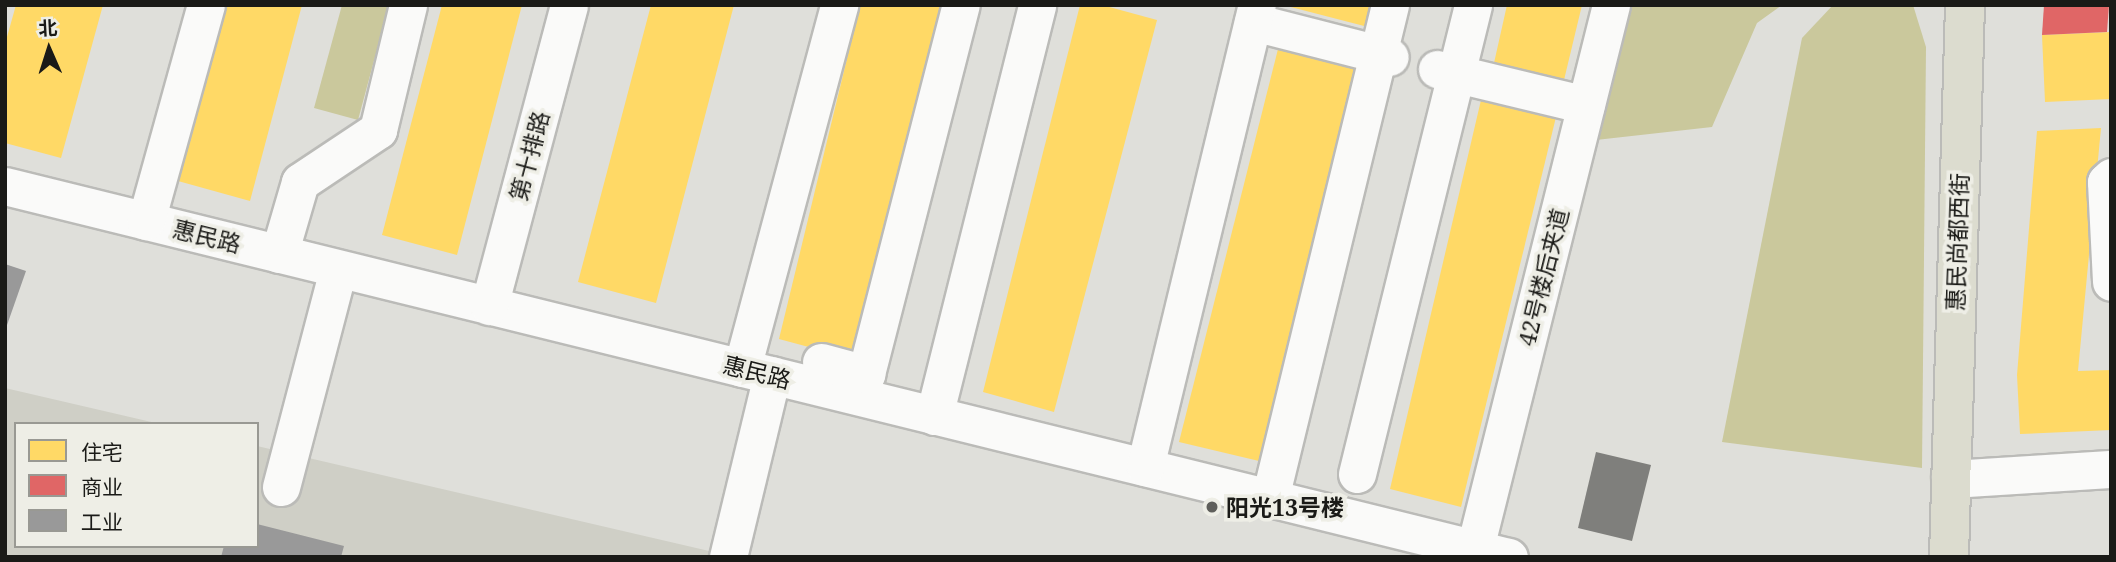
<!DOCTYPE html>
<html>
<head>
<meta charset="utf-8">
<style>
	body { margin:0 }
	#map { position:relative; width:2116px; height:562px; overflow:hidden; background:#dfdfda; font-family:"Noto Serif","Noto Sans SC",serif }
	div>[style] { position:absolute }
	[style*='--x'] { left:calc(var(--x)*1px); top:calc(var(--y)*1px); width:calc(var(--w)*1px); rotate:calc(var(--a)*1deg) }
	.built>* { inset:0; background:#cfcfc6 }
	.green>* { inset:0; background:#cac89c }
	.homes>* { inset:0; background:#ffd966 }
	.shops>* { inset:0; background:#e06666 }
	.industry>* { inset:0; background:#999 }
	.building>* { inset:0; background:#7f7f7c }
	.roads { filter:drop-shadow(2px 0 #bbbbb8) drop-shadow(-2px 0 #bbbbb8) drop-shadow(0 2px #bbbbb8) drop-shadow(0 -2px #bbbbb8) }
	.minor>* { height:37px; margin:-18.5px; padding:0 18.5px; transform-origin:18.5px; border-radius:18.5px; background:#fafaf9 }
	.highway>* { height:38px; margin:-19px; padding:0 19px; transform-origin:19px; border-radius:19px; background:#dcdccf }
	.dots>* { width:19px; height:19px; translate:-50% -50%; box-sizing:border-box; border:4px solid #eeeee6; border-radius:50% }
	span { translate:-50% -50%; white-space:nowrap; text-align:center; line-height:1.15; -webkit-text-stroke:7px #eeeee6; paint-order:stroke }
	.street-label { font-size:23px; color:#1a1a17 }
	.poi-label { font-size:23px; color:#1a1a17; font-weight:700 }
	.left { translate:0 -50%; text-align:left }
	.frame { position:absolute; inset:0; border:7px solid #1a1a17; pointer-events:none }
	.legend { position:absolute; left:14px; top:422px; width:245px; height:126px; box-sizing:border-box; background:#eeeee6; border:2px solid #999993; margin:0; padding:9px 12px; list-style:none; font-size:21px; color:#1a1a17 }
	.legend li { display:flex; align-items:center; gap:14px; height:35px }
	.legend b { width:35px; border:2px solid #999993 }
	.north { position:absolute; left:14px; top:14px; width:70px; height:70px; -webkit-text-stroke:5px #eeeee6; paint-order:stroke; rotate:357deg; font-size:19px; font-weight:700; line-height:28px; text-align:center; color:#1a1a17 }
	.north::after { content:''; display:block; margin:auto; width:24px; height:32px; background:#1a1a17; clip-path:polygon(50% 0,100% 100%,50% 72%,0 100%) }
</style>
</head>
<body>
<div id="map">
	<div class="built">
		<i style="clip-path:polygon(5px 388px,160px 424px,16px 424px,16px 546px,257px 546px,257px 446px,735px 557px,5px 557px)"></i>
	</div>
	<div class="green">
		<i style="clip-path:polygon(342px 5px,389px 5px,358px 120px,314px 108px)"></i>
		<i style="clip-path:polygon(1621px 5px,1782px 5px,1757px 23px,1712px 127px,1587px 141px)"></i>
		<i style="clip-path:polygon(1833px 5px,1913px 5px,1926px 47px,1922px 468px,1722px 442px,1802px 38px)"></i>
	</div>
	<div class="homes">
		<i style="clip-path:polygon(16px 5px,103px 5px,61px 158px,5px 143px,5px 44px)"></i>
		<i style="clip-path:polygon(225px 5px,302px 5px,250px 201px,178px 181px)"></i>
		<i style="clip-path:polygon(442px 5px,522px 5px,457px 255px,382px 235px)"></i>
		<i style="clip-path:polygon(651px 5px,734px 5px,656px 303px,578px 282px)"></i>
		<i style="clip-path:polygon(860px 5px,946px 5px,857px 360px,779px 339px)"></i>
		<i style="clip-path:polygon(1080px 5px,1102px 5px,1157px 20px,1054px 412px,983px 392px)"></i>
		<i style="clip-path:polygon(1283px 5px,1373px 5px,1368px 27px)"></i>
		<i style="clip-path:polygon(1507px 5px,1582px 5px,1564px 80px,1494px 63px)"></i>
		<i style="clip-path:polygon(2111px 32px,2111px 99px,2045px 102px,2042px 35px)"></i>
		<i style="clip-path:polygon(1278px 49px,1357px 68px,1259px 461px,1179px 442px)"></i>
		<i style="clip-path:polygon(1481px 100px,1556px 117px,1461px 507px,1390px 489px)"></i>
		<i style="clip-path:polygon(2101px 128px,2078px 371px,2111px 370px,2111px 430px,2020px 434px,2017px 375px,2037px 131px)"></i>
	</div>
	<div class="shops">
		<i style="clip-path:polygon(2044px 5px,2109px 5px,2107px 32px,2042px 35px)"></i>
	</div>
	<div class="industry">
		<i style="clip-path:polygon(5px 264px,26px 271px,6px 328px,5px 327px)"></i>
		<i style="clip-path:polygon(257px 524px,344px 546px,341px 557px,221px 557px,224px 546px,257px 546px)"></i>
	</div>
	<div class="building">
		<i style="clip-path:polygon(1596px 452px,1651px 465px,1632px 541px,1578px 528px)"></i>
	</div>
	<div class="roads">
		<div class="minor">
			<i style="--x:1253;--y:22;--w:141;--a:14.3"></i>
			<i style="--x:1437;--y:69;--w:153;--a:13.6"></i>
			<i style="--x:2111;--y:177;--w:7;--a:135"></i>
			<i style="--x:2106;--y:182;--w:100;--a:87.1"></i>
			<i style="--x:5;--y:186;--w:1549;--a:13.86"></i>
			<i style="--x:146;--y:221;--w:224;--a:-74.5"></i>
			<i style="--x:279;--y:254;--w:75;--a:-73.7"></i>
			<i style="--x:300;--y:182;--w:94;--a:-33.7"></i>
			<i style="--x:378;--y:130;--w:129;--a:-76.5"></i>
			<i style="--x:489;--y:306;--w:311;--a:-75.1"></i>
			<i style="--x:821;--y:362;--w:47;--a:14.9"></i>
			<i style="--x:866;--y:374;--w:381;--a:-75.6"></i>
			<i style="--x:742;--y:368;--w:376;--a:-75"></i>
			<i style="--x:934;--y:416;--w:424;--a:-75.9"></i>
			<i style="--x:1145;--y:467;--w:475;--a:-76.4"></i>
			<i style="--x:1357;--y:474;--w:483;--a:-76.1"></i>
			<i style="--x:1950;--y:479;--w:161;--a:-3.6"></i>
			<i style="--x:281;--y:487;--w:225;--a:-75.3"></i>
			<i style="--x:1270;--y:498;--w:507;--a:-76.32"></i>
			<i style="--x:1475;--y:548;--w:560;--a:-75.94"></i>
			<i style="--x:728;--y:557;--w:187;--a:-76.4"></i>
		</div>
		<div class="highway">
			<i style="--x:1949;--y:557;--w:552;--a:-88.34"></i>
		</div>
	</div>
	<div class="dots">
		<i style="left:1212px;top:507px;background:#5f5f5b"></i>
	</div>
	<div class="street-label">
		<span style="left:529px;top:156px;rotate:-75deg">第十排路</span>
		<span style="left:207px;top:236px;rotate:14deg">惠民路</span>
		<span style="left:1957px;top:242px;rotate:-88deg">惠民尚都西街</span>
		<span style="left:1543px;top:277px;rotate:-76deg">42号楼后夹道</span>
		<span style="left:757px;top:372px;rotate:14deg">惠民路</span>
	</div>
	<div class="poi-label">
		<span class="left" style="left:1226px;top:507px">阳光13号楼</span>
	</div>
	<div class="frame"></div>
	<ul class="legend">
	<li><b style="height:19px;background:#ffd966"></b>住宅</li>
	<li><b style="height:19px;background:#e06666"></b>商业</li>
	<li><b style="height:19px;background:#999"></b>工业</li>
	</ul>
	<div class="north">北</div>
</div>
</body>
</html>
